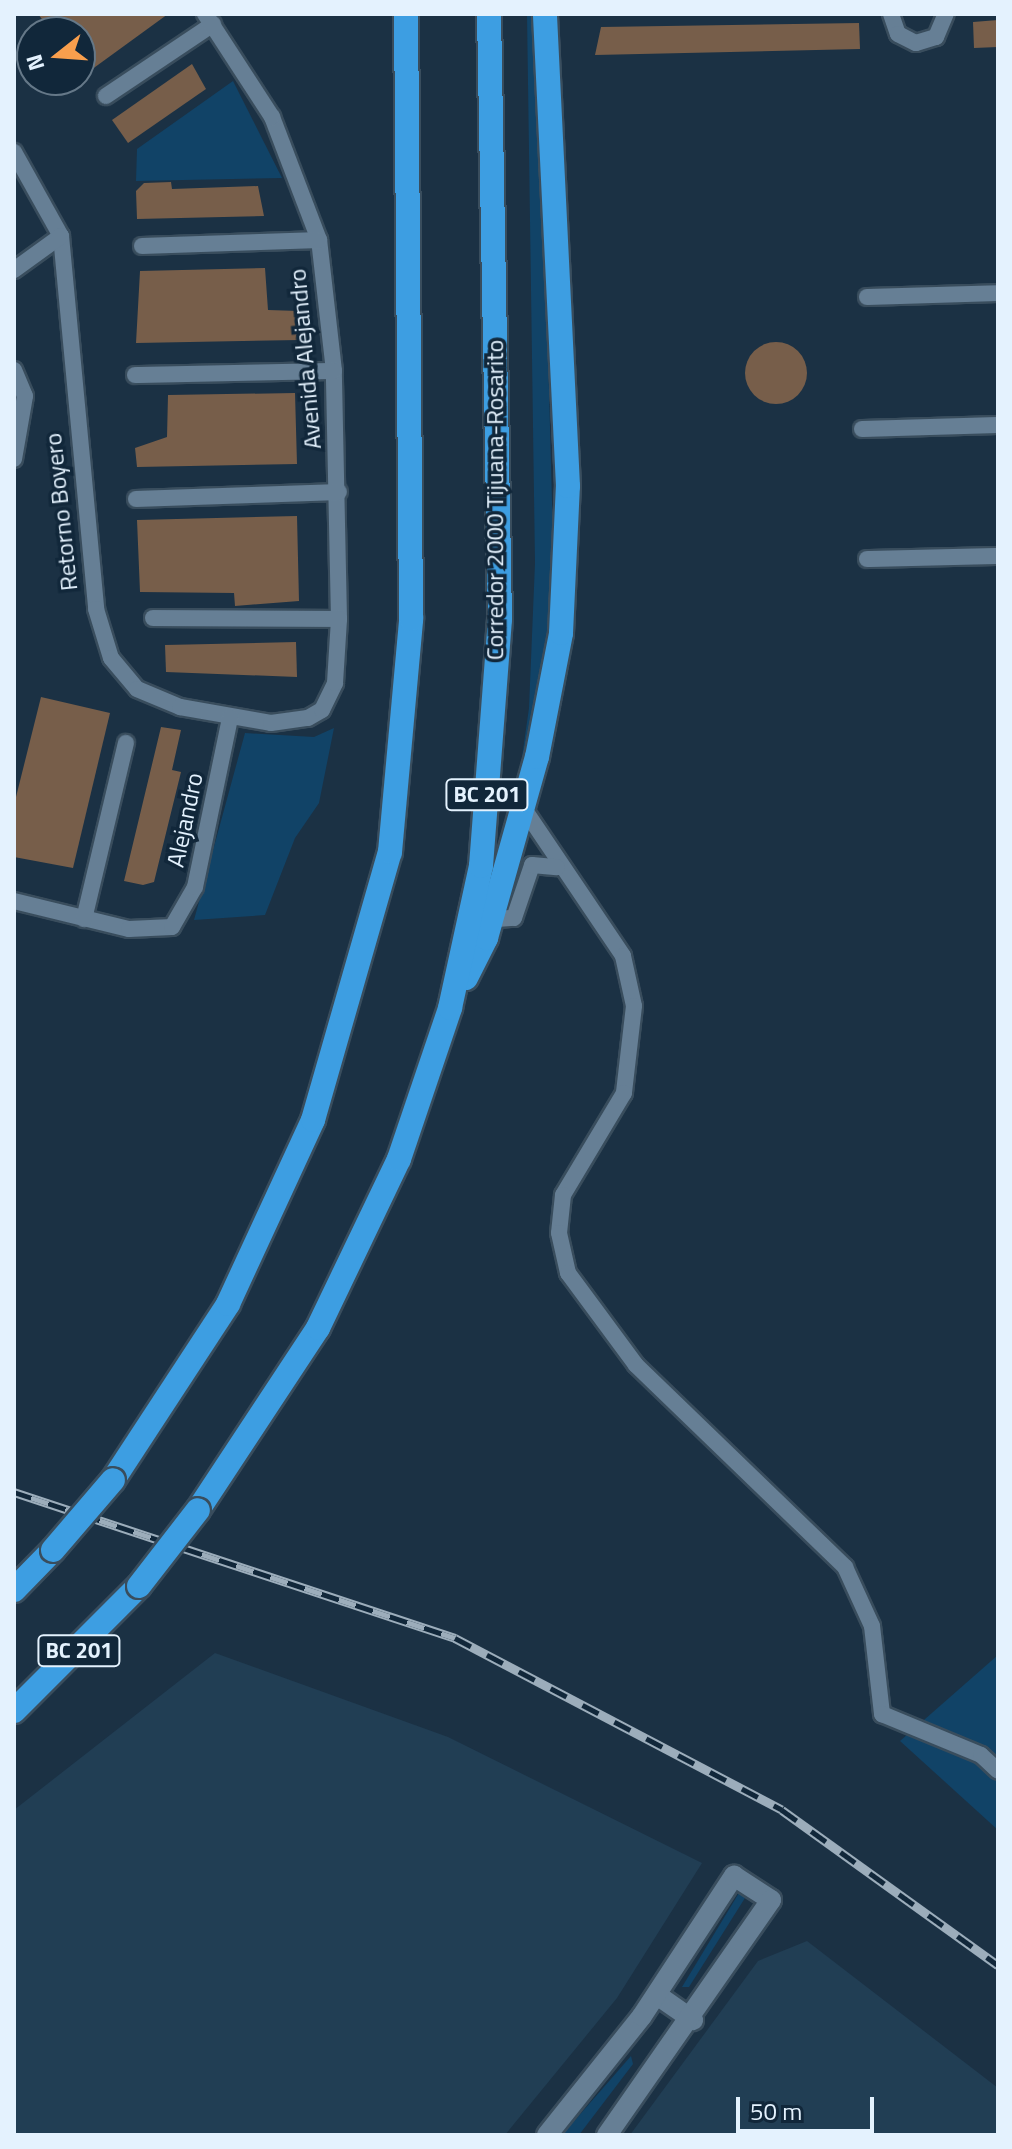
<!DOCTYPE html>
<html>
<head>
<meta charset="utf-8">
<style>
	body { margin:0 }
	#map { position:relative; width:1012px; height:2149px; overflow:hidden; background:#1b3144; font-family:"Titillium Web",sans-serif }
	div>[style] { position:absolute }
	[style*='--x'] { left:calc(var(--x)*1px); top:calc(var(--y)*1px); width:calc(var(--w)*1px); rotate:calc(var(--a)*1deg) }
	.built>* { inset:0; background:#213e54 }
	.green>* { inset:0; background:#114367 }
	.building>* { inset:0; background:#775e4a }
	.round { border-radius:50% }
	.roads { filter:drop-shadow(2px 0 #394d5d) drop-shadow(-2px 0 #394d5d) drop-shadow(0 2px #394d5d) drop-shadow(0 -2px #394d5d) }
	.minor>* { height:16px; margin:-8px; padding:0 8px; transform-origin:8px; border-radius:8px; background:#667f95 }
	.tertiary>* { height:20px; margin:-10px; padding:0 10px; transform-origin:10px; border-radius:10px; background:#667f95 }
	.trunk>* { height:24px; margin:-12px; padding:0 12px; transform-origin:12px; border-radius:12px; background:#3d9ee2 }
	.rail>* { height:9px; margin-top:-4.5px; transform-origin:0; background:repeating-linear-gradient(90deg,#11273a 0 18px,#9cadbb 0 36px); box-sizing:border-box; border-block:2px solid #9cadbb }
	.bridges { filter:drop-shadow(2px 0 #394d5d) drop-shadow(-2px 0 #394d5d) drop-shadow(0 2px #394d5d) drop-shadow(0 -2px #394d5d) }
	.trunk-bridge>* { height:24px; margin:-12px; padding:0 12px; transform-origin:12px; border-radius:12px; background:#3d9ee2 }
	span { translate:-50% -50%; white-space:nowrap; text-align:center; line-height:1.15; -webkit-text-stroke:7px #11273a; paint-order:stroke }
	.shield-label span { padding:2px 6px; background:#11273a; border:2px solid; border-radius:6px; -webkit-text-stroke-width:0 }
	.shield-label { font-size:22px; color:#e4f2fe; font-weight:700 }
	.street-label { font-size:24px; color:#e4f2fe }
	.frame { position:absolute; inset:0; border:16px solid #e4f2fe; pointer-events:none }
	.north { position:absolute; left:16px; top:16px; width:80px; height:80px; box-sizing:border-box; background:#11273a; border:2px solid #657888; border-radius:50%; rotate:253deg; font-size:22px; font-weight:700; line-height:32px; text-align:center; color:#e4f2fe }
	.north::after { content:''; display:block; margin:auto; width:28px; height:36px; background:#f99f4d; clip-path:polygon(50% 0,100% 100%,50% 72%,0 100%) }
	.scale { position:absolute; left:736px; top:2097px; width:138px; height:36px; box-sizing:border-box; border:4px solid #e4f2fe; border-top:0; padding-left:10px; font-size:24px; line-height:28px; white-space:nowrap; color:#e4f2fe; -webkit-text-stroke:6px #11273a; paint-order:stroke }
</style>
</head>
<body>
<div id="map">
	<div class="built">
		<i style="clip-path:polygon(215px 1653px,448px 1737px,702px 1863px,617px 1998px,505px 2135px,14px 2135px,14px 1810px)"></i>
		<i style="clip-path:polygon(807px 1941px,998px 2088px,998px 2135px,630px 2135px,758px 1961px)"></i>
	</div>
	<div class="green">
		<i style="clip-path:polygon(527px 14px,539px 14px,554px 577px,545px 689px,514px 813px,529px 708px,535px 563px)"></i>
		<i style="clip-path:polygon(233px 81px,282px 178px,136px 181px,137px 149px)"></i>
		<i style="clip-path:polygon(334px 728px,319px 803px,295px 838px,265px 915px,194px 920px,245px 733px,314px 737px)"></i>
		<i style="clip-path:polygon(998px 1655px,998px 1830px,900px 1741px)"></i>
		<i style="clip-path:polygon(745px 1883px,750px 1890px,689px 1987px,682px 1987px)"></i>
		<i style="clip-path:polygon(631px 2056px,633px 2064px,579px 2135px,562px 2135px)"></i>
	</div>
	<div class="building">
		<i style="clip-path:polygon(38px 14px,168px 14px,80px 78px,80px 32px,52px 32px)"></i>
		<i style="clip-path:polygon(998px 20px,998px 47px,974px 48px,973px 22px)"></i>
		<i style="clip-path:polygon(859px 23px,860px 49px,595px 55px,601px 27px)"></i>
		<i style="clip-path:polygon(192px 64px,206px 89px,128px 143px,112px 120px)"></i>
		<i style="clip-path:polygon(171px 182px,172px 189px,258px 186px,264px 216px,137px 219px,136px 191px,144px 183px)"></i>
		<i style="clip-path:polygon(265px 268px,268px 310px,299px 311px,299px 340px,136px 343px,140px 271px)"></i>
		<i class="round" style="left:745px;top:342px;width:62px;height:62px"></i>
		<i style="clip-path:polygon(295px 393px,297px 464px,137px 467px,135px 448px,167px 437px,168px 395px)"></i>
		<i style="clip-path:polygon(297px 516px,299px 601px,235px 606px,234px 593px,140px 592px,137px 520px)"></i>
		<i style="clip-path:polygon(296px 642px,297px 677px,166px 672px,165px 645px)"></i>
		<i style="clip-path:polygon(41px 697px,110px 713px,73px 868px,14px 857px,14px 805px)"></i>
		<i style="clip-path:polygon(161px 727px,181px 730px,172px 770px,181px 772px,154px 882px,143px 885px,124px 881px)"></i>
	</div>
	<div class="roads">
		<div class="minor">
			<i style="--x:891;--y:14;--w:21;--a:71"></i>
			<i style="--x:898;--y:34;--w:20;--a:27"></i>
			<i style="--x:916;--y:43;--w:21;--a:-17"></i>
			<i style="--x:936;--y:37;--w:25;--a:-67"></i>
			<i style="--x:106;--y:96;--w:129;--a:-33.9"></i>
			<i style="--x:14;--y:152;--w:96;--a:60.8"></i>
			<i style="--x:61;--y:236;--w:375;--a:84.6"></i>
			<i style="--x:96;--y:609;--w:51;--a:73"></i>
			<i style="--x:111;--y:658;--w:40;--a:50"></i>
			<i style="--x:137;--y:689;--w:47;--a:22.7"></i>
			<i style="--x:180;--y:707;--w:92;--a:10"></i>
			<i style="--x:271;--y:723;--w:37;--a:-8"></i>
			<i style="--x:308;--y:718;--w:16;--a:-30"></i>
			<i style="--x:322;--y:710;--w:30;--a:-64"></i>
			<i style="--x:335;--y:683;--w:64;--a:-86.4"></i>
			<i style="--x:339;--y:619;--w:248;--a:-91.2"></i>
			<i style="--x:334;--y:371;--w:132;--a:-96.5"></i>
			<i style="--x:319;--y:240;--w:132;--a:-110.9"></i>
			<i style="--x:272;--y:117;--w:123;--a:-123"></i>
			<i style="--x:142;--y:246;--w:177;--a:-1.9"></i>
			<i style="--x:14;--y:270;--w:58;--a:-35.9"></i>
			<i style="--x:867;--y:297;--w:131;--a:-1.7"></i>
			<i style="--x:14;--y:370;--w:28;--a:67"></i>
			<i style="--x:25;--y:396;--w:64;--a:99.9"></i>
			<i style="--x:135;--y:375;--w:199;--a:-1.2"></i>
			<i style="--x:862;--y:429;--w:136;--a:-1.7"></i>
			<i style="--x:136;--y:499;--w:203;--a:-2"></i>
			<i style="--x:867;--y:559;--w:131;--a:-1.3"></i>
			<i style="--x:153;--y:618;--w:186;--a:0.3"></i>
			<i style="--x:522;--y:806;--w:181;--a:56"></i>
			<i style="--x:623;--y:956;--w:51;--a:77.6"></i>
			<i style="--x:634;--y:1006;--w:88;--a:96.6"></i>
			<i style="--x:624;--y:1093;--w:119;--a:120.9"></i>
			<i style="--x:563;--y:1195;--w:38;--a:96"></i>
			<i style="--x:559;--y:1233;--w:41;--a:77.3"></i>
			<i style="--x:568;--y:1273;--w:114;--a:53.5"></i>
			<i style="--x:636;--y:1365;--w:291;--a:44"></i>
			<i style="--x:845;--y:1567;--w:65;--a:65.4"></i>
			<i style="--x:872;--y:1626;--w:89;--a:83.5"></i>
			<i style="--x:882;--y:1714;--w:107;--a:22.5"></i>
			<i style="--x:981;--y:1755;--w:23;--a:43"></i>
			<i style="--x:14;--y:901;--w:118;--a:13.7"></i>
			<i style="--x:129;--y:929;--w:43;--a:-2.7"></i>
			<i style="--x:172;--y:927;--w:46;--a:-60.1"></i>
			<i style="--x:195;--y:887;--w:173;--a:-78.3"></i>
			<i style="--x:84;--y:919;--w:181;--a:-76.6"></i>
			<i style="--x:483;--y:920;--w:31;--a:-4"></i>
			<i style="--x:514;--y:918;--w:56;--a:-71.2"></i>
			<i style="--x:532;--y:865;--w:25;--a:5"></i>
		</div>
		<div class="tertiary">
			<i style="--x:657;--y:1995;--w:44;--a:34.8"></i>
			<i style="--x:547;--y:2135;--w:152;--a:-51.4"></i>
			<i style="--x:642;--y:2016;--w:168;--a:-56.7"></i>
			<i style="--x:734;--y:1876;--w:44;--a:33"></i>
			<i style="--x:771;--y:1900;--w:287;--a:124.9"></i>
		</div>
		<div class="trunk">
			<i style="--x:466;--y:978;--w:45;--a:-63.4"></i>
			<i style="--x:486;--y:938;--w:188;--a:-74.3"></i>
			<i style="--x:537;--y:757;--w:126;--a:-79"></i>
			<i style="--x:561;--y:633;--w:147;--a:-87.3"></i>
			<i style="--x:568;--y:486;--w:473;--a:-92.8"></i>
			<i style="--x:113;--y:1480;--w:210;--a:-56.8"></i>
			<i style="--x:228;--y:1304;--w:203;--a:-65.2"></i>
			<i style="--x:313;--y:1120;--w:279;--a:-74"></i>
			<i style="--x:390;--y:852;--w:234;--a:-84.8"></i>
			<i style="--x:411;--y:619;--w:605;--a:-90.47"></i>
			<i style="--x:198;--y:1510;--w:218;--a:-56.6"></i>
			<i style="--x:318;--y:1328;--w:187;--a:-64.4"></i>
			<i style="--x:399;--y:1159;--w:159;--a:-71.3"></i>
			<i style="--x:450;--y:1008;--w:145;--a:-77.7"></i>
			<i style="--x:481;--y:866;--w:248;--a:-85.6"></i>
			<i style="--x:500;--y:619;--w:605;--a:-91.04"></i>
			<i style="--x:14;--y:1590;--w:56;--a:-45.7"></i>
			<i style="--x:14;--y:1711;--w:177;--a:-45"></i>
		</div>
	</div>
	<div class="rail">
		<i style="--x:14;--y:1492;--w:465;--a:18.3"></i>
		<i style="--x:455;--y:1638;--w:369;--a:27.7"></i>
		<i style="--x:782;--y:1810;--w:266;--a:35.7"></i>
	</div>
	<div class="bridges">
		<div class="trunk-bridge">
			<i style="--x:53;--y:1550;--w:92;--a:-49.4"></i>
			<i style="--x:139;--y:1586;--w:96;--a:-52.2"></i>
		</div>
	</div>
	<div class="shield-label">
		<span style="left:487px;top:795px">BC 201</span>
		<span style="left:79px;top:1651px">BC 201</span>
	</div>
	<div class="street-label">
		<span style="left:305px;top:359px;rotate:-95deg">Avenida Alejandro</span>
		<span style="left:495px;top:500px;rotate:-90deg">Corredor 2000 Tijuana-Rosarito</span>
		<span style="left:61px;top:512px;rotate:-96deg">Retorno Boyero</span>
		<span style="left:185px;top:820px;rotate:-78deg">Alejandro</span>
	</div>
	<div class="frame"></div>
	<div class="north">N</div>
	<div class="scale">50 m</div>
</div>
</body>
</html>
